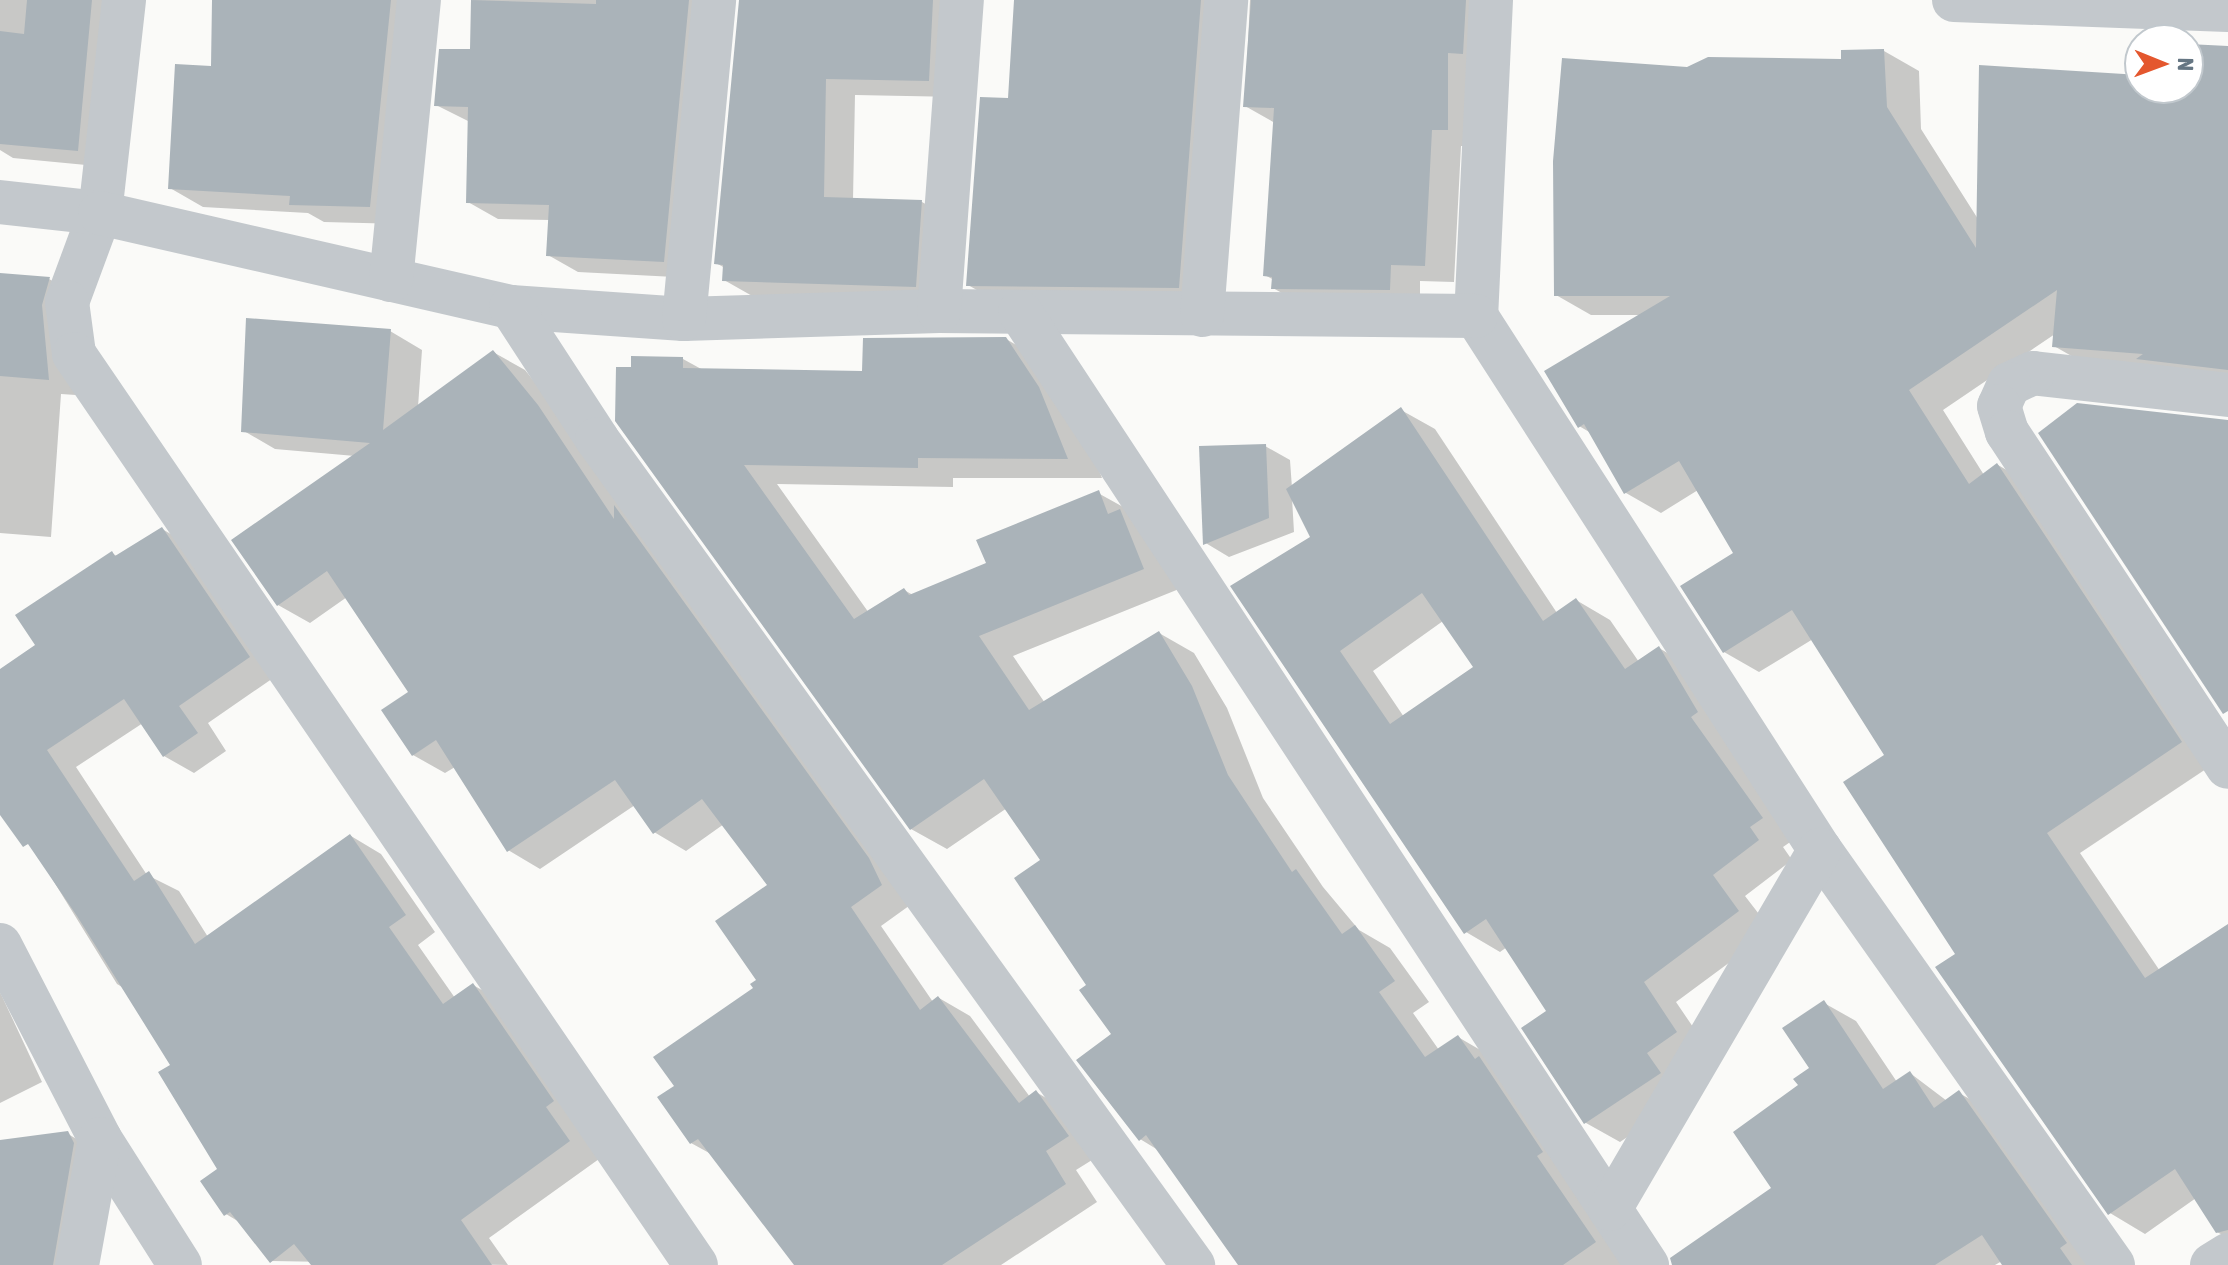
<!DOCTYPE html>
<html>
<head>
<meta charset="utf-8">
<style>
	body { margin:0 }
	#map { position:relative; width:2228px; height:1265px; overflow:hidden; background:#fafaf8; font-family:"Asap Condensed",sans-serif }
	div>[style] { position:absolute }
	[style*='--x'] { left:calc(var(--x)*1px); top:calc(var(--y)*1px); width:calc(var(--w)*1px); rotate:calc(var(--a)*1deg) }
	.shadow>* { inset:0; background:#0003 }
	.building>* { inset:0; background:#aab3b9 }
	.minor>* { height:44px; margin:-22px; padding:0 22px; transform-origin:22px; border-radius:22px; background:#c3c8cc }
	span { translate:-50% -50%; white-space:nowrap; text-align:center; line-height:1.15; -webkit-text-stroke:8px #fff; paint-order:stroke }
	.north { position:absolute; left:2124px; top:24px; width:80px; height:80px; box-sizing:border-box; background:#fff; border:2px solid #c1c8cd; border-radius:50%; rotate:91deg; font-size:22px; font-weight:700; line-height:32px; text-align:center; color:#657683 }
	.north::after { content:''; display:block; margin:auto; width:28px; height:36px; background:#e4572e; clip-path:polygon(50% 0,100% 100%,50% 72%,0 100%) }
</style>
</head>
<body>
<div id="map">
	<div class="shadow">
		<i style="clip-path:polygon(0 0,138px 0,107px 167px,13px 158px,0 150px)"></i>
		<i style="clip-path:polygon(214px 0,423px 0,402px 224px,324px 222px,308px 213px,203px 207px,170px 188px,213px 68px)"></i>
		<i style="clip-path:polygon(473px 0,729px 0,694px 278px,578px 272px,548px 255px,550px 220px,498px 219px,468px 202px,470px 122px,436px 105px,471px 51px)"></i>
		<i style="clip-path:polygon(740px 0,962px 0,958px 97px,855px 95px,853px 200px,922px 202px,951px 219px,945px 303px,754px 297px,724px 280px,725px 268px,716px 263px)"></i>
		<i style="clip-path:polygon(1016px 0,1241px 0,1208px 304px,998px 302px,968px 285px,1010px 101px)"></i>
		<i style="clip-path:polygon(1250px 0,1505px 0,1477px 146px,1461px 146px,1454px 282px,1420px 281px,1420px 306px,1303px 305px,1273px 288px,1274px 280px,1265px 275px,1275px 123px,1245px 106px)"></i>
		<i style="clip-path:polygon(2188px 46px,2228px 48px,2228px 385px,2089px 366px,2054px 346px,2055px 334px,1943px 410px,1984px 475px,1998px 465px,2032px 485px,2215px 763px,2080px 853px,2160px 971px,2228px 926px,2228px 1238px,2217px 1232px,2196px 1198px,2145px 1234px,2110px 1213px,1957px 954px,1887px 755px,1813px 639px,1759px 672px,1724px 652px,1736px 554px,1698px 490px,1661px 513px,1626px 493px,1591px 433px,1579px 426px,1642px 315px,1591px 315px,1556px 295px,1687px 69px,1843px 61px,1884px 51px,1919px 71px,1921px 129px,1978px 219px,2140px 77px,2140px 88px,2188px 88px)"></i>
		<i style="clip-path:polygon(0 276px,49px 279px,77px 295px,76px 395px,61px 394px,51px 537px,0 533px)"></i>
		<i style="clip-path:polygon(390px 331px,422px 350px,418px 407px,493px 352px,525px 370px,570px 426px,913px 903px,881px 926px,933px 1002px,939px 998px,970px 1016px,1030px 1097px,1036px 1092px,1068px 1111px,1100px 1155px,1076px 1170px,1097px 1202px,1001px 1265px,797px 1265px,711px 1154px,691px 1143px,677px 1086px,755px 989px,770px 885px,724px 824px,686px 851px,654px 832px,635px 805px,540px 869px,508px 850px,455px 767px,445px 773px,413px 755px,411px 693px,347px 597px,310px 623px,278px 605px,355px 456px,275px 449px,244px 431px)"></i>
		<i style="clip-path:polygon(1006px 339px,1042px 360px,1075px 409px,1102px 478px,953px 478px,953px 487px,777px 484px,869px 613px,904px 590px,913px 595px,988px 564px,1098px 493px,1134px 513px,1179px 589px,1013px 656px,1045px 703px,1159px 633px,1194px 653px,1227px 708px,1263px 798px,1323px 887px,1359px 930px,1390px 948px,1429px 1002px,1413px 1013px,1439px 1050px,1458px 1037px,1494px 1058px,1627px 1265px,1241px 1265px,1158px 1150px,1140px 1139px,1114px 1034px,1089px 985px,1043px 861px,1007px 808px,947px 849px,911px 829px,633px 369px,683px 359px,703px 370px,864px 373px)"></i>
		<i style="clip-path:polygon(evenodd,1401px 410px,1435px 429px,1557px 613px,1576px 600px,1610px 620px,1639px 662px,1659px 648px,1693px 668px,1796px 838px,1783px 847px,1792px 860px,1745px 896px,1772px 931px,1676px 1002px,1710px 1052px,1693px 1093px,1620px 1142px,1586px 1123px,1549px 1012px,1507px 947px,1500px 952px,1466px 932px,1233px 587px,1313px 538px,1292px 498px,1294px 532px,1229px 557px,1204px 542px,1265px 446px,1290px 460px,1292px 488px,1401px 410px,1443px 621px,1475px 668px,1404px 717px,1373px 671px,1443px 621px)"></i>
		<i style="clip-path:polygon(162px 529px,192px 546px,279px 674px,208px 723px,226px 751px,194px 773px,164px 756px,143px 723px,76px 767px,147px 875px,179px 891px,208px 937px,351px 836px,381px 854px,435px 932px,418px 945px,455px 998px,473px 985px,503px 1002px,599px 1159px,489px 1238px,508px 1265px,271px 1261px,241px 1223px,226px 1214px,220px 1169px,172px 1065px,127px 990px,117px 984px,35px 851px,0 811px,0 671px,38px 646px,112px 553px,118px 557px)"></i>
		<i style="clip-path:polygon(0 992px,42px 1082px,0 1103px)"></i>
		<i style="clip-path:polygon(1824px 1003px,1856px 1021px,1897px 1082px,1910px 1073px,1947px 1101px,1959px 1093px,1991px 1111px,2093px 1265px,2004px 1265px,2002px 1261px,1995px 1265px,1691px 1265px,1774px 1189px,1801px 1086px,1812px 1069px)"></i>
		<i style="clip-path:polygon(68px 1134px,95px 1150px,84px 1265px,0 1265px,0 1142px)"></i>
	</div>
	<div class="building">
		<i style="clip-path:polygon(27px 0,92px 0,78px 151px,0 144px,0 31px,24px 34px)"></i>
		<i style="clip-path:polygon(212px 0,391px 0,370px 207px,289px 205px,290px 196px,168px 189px,175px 64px,211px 66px)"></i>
		<i style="clip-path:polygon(471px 0,596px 4px,596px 0,689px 0,664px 262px,546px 256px,549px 205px,466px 203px,468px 107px,434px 106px,439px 49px,470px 49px)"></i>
		<i style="clip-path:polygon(739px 0,933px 0,929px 81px,826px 79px,824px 197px,922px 200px,916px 287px,722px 281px,723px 265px,714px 264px)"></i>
		<i style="clip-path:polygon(1014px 0,1201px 0,1179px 288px,966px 286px,980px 97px,1008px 98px)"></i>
		<i style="clip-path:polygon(1251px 0,1466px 0,1463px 54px,1448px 53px,1448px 130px,1432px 130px,1425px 266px,1391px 265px,1390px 290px,1271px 289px,1272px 277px,1263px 276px,1274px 108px,1243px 107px)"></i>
		<i style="clip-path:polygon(2188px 44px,2228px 46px,2228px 370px,2136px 359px,2143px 354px,2052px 347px,2057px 290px,1909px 390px,1969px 484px,1997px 463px,2182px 742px,2047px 833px,2145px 978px,2228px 924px,2228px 1230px,2216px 1233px,2175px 1169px,2108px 1215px,1935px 967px,1955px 954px,1843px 782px,1884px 755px,1792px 610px,1723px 653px,1680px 586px,1733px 553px,1679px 461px,1624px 494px,1584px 424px,1578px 428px,1544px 371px,1670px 296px,1554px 296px,1553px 161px,1562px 58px,1687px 67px,1708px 57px,1841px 59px,1841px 50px,1884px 49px,1887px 107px,1976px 248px,1979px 65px,2140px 75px,2140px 88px,2188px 88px)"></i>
		<i style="clip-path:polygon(0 273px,50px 277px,42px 305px,49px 380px,0 376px)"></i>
		<i style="clip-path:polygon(246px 318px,391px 329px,383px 430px,493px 350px,538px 405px,614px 519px,614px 505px,869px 858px,882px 885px,851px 907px,920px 1010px,938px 996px,1019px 1103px,1036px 1090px,1069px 1136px,1046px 1151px,1066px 1184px,942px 1265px,794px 1265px,698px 1139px,690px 1144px,657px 1097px,674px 1086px,653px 1057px,753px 988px,750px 984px,756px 980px,715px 921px,767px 885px,702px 799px,653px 834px,615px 780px,507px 852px,436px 740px,412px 756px,381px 710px,408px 692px,327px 571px,277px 606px,231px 540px,370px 443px,241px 432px)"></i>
		<i style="clip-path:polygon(1006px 337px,1039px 387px,1068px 459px,918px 458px,918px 468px,744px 465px,854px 619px,904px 588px,909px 595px,986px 563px,976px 540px,1099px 490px,1108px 514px,1120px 509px,1144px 569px,979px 636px,1029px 710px,1159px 631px,1192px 686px,1228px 775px,1292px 872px,1296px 869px,1342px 934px,1355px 925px,1395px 981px,1379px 992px,1425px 1057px,1458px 1035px,1475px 1059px,1479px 1056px,1543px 1152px,1537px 1156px,1596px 1242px,1563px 1265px,1238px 1265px,1146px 1135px,1139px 1141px,1076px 1060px,1111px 1034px,1079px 990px,1086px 985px,1014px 878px,1040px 860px,984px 779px,910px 830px,615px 421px,616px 367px,631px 367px,631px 356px,683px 357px,683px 368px,862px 371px,863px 338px)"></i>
		<i style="clip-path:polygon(2077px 403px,2228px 420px,2228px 711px,2223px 714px,2038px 433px)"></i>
		<i style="clip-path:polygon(evenodd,1401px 407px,1543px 621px,1576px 598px,1625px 669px,1659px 646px,1698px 712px,1691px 717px,1763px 818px,1750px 827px,1759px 840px,1713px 875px,1739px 911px,1644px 982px,1677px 1032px,1647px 1053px,1661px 1073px,1584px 1124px,1521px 1028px,1546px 1011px,1486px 919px,1464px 934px,1230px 586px,1310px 537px,1286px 489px,1401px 407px,1422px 593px,1473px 667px,1390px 724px,1340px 651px,1422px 593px)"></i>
		<i style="clip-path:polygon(1266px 444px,1269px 518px,1203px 545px,1199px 446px)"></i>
		<i style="clip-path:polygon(162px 527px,250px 657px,179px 706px,198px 733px,163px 757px,124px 699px,47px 750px,134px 881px,149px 871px,195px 944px,350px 834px,406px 915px,389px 927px,443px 1004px,473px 983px,554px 1101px,546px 1107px,570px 1141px,461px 1220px,492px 1265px,311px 1265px,294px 1244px,270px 1263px,230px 1212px,224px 1216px,200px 1181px,217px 1169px,158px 1072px,170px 1065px,77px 916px,28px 844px,23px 847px,0 815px,0 669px,35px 645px,15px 615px,112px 551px,115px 556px)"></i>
		<i style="clip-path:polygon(1824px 1000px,1883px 1089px,1910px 1071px,1934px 1108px,1959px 1090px,2067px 1243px,2060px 1248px,2072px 1265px,2002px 1265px,1982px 1235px,1935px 1265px,1672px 1265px,1670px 1258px,1771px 1188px,1733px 1132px,1798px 1085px,1793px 1079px,1809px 1068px,1782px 1028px)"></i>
		<i style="clip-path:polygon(68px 1131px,74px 1143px,53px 1265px,0 1265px,0 1140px)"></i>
	</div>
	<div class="minor">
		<i style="--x:124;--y:0;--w:214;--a:96.4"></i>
		<i style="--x:100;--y:213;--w:95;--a:110.3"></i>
		<i style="--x:67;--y:302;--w:52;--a:82.3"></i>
		<i style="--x:74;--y:354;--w:1103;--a:55.68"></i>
		<i style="--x:1491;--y:0;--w:316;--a:92.7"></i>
		<i style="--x:1476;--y:316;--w:635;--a:57.21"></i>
		<i style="--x:1820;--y:850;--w:508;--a:54.78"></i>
		<i style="--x:1954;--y:0;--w:274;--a:2.1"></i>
		<i style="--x:0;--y:202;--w:101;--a:6.3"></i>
		<i style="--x:100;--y:213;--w:422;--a:12.9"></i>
		<i style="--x:511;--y:307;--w:173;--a:4"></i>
		<i style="--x:684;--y:319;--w:255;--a:-1.8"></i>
		<i style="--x:939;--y:311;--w:537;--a:0.53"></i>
		<i style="--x:391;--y:280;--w:281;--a:-84.3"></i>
		<i style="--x:511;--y:307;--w:158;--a:56.9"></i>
		<i style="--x:597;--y:439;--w:1019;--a:54.19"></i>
		<i style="--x:939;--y:311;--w:312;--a:-85.8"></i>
		<i style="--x:1020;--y:312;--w:1141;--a:56.66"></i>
		<i style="--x:1202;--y:315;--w:316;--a:-85.6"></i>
		<i style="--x:684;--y:319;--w:320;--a:-84.6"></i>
		<i style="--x:2228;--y:395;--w:196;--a:-173.6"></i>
		<i style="--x:2033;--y:373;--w:26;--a:155"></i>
		<i style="--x:2009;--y:384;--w:24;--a:114"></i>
		<i style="--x:1999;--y:406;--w:27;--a:73"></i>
		<i style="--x:2007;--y:432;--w:401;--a:56.6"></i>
		<i style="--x:0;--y:945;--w:218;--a:62.7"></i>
		<i style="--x:100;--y:1139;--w:149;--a:57.6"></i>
		<i style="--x:1610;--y:1209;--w:416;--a:-59.7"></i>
		<i style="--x:77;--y:1265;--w:128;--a:-79.7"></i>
		<i style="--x:2212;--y:1265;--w:19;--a:-32"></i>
	</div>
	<div class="north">N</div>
</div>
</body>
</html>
